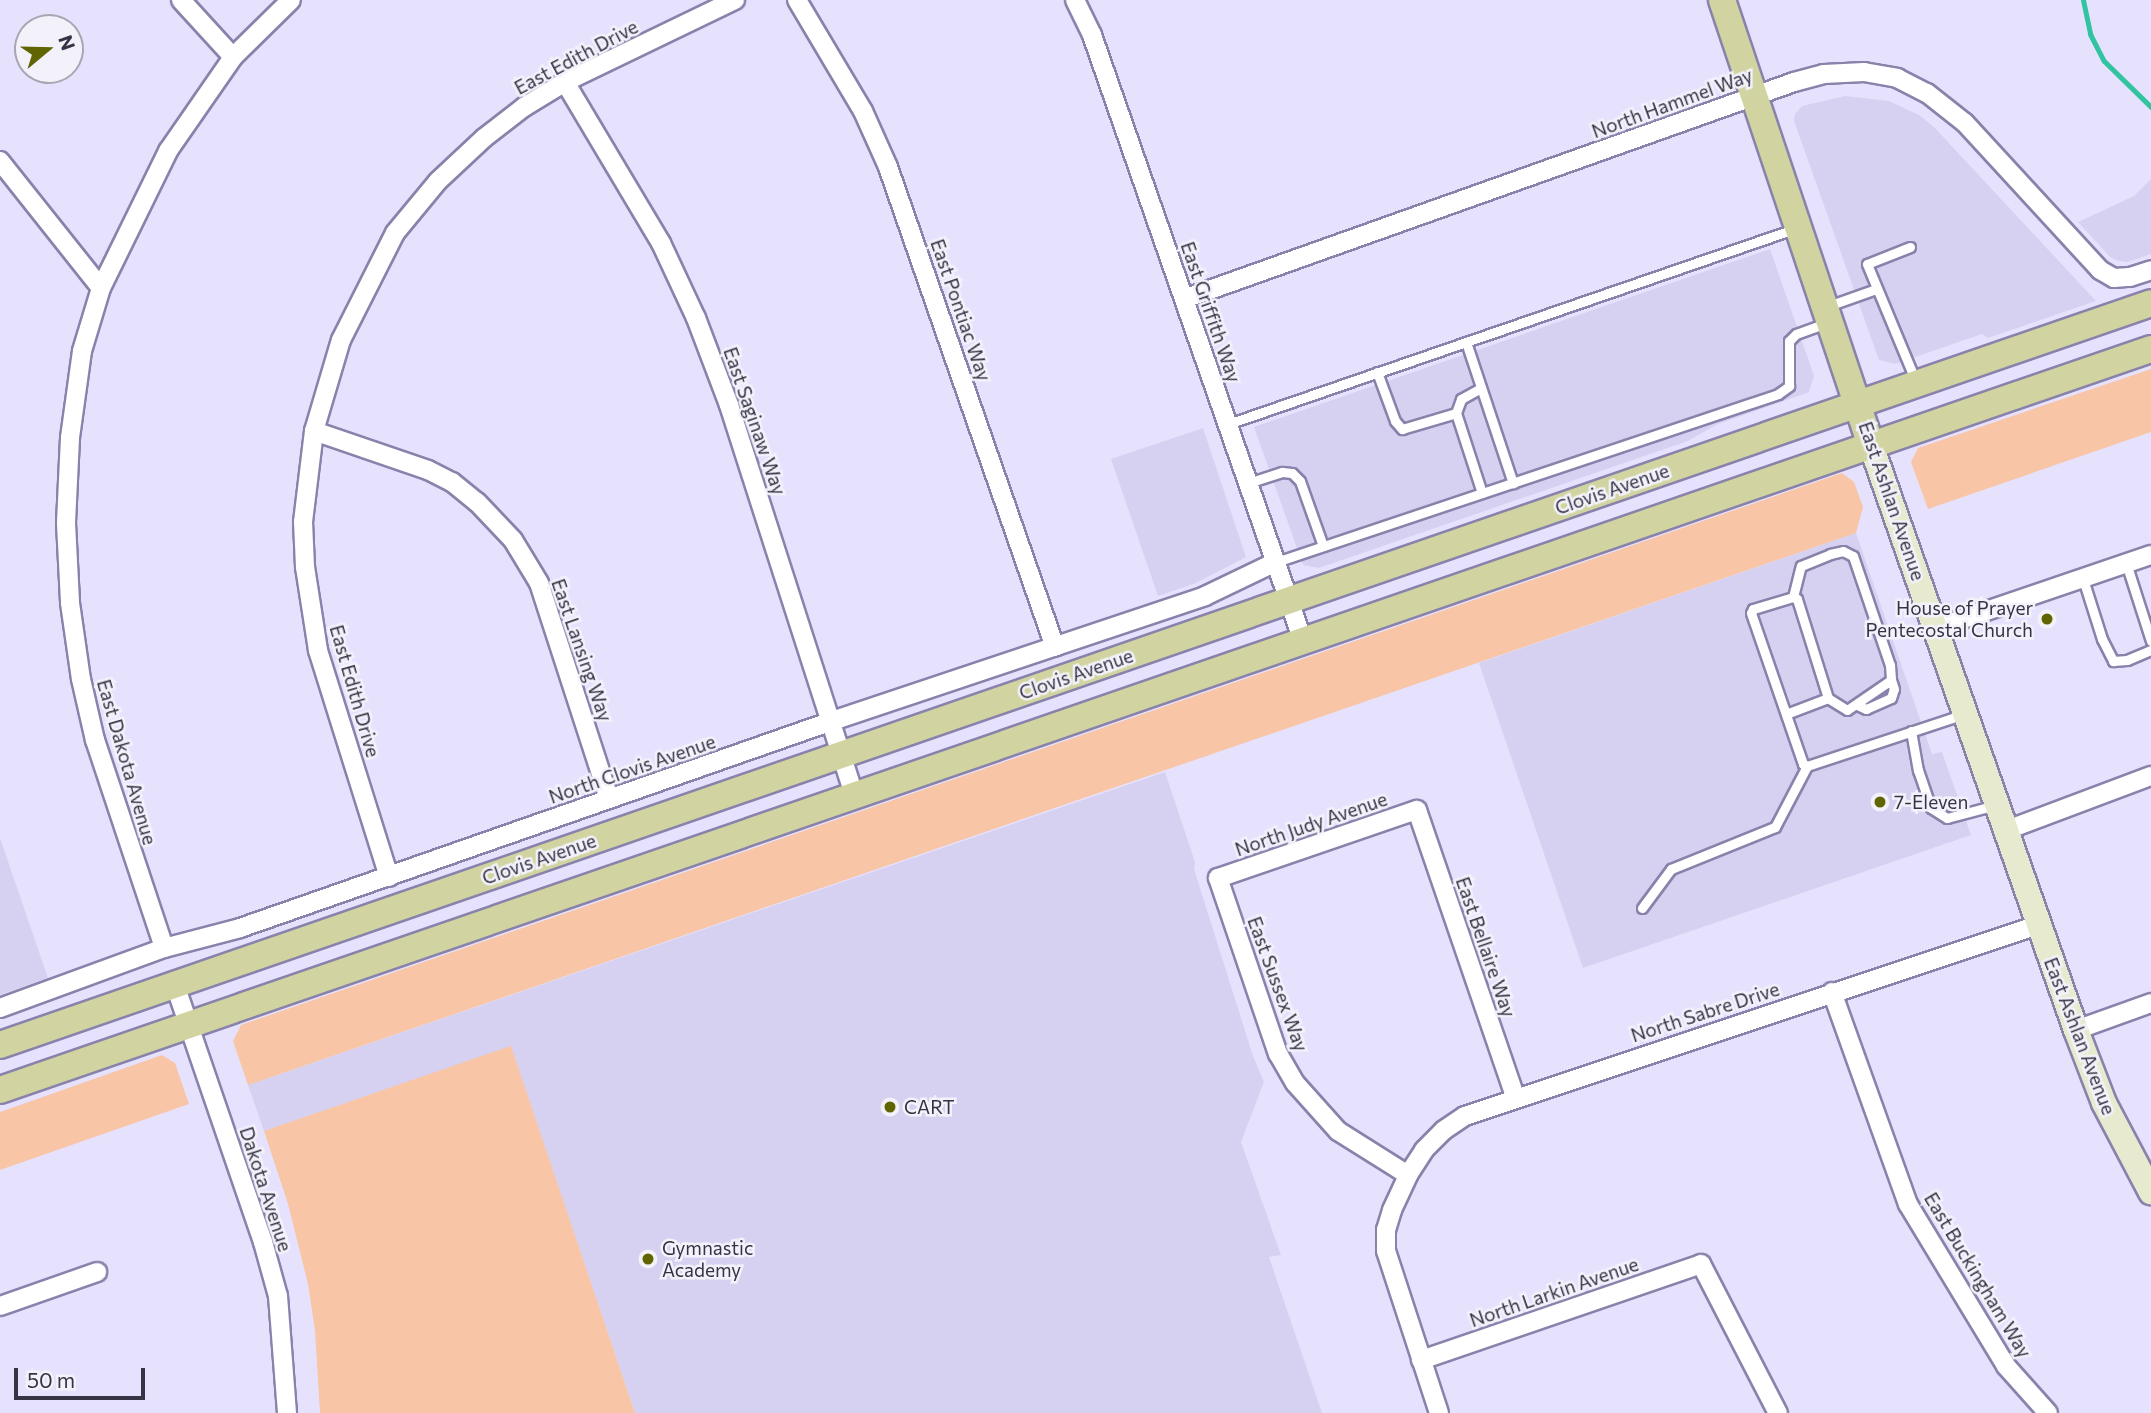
<!DOCTYPE html>
<html>
<head>
<meta charset="utf-8">
<style>
	body { margin:0 }
	#map { position:relative; width:2151px; height:1413px; overflow:hidden; background:#e6e2fe; font-family:Commissioner,sans-serif }
	div>[style] { position:absolute }
	[style*='--x'] { left:calc(var(--x)*1px); top:calc(var(--y)*1px); width:calc(var(--w)*1px); rotate:calc(var(--a)*1deg) }
	.built>* { inset:0; background:#d6d1f0 }
	.green>* { inset:0; background:#f8c5a7 }
	.stream>* { height:5px; margin:-2.5px; padding:0 2.5px; transform-origin:2.5px; border-radius:2.5px; background:#32c3a1 }
	.roads { filter:drop-shadow(2px 0 #8982ab) drop-shadow(-2px 0 #8982ab) drop-shadow(0 2px #8982ab) drop-shadow(0 -2px #8982ab) }
	.lane>* { height:9px; margin:-4.5px; padding:0 4.5px; transform-origin:4.5px; border-radius:4.5px; background:#fff }
	.street>* { height:18px; margin:-9px; padding:0 9px; transform-origin:9px; border-radius:9px; background:#fff }
	.secondary>* { height:24px; margin:-12px; padding:0 12px; transform-origin:12px; border-radius:12px; background:#e8ead0 }
	.primary>* { height:26px; margin:-13px; padding:0 13px; transform-origin:13px; border-radius:13px; background:#d1d4a1 }
	.dots>* { width:19px; height:19px; translate:-50% -50%; box-sizing:border-box; border:4px solid #f3f2fb; border-radius:50% }
	span { translate:-50% -50%; white-space:nowrap; text-align:center; line-height:1.15; -webkit-text-stroke:5px #f3f2fb; paint-order:stroke }
	.street-label { font-size:19px; color:#363344 }
	.poi-label { font-size:19px; color:#363344 }
	.right { translate:-100% -50%; text-align:right }
	.left { translate:0 -50%; text-align:left }
	.north { position:absolute; left:14px; top:14px; width:70px; height:70px; box-sizing:border-box; background:#f3f2fb; border:2px solid #a7a6b2; border-radius:50%; rotate:71deg; font-size:19px; font-weight:700; line-height:28px; text-align:center; color:#363344 }
	.north::after { content:''; display:block; margin:auto; width:24px; height:32px; background:#616501; clip-path:polygon(50% 0,100% 100%,50% 72%,0 100%) }
	.scale { position:absolute; left:14px; top:1368px; width:131px; height:32px; box-sizing:border-box; border:4px solid #363344; border-top:0; padding-left:9px; font-size:21px; line-height:24px; white-space:nowrap; color:#363344; -webkit-text-stroke:5px #f3f2fb; paint-order:stroke }
</style>
</head>
<body>
<div id="map">
	<div class="built">
		<i style="clip-path:polygon(1845px 96px,1889px 101px,1919px 115px,1934px 127px,2096px 301px,1988px 338px,1982px 334px,1895px 364px,1879px 360px,1794px 121px,1795px 114px,1802px 106px)"></i>
		<i style="clip-path:polygon(2151px 179px,2151px 254px,2128px 262px,2119px 261px,2110px 257px,2078px 222px,2134px 196px)"></i>
		<i style="clip-path:polygon(1770px 249px,1814px 376px,1809px 392px,1716px 425px,1688px 441px,1319px 568px,1303px 565px,1254px 427px)"></i>
		<i style="clip-path:polygon(1203px 428px,1246px 557px,1196px 583px,1158px 596px,1111px 459px)"></i>
		<i style="clip-path:polygon(1856px 533px,1932px 754px,1942px 752px,1971px 835px,1583px 968px,1479px 663px)"></i>
		<i style="clip-path:polygon(1165px 772px,1195px 862px,1194px 869px,1253px 1056px,1264px 1082px,1241px 1142px,1281px 1255px,1269px 1257px,1322px 1413px,635px 1413px,511px 1047px,264px 1131px,248px 1085px)"></i>
		<i style="clip-path:polygon(0 838px,48px 978px,0 995px)"></i>
	</div>
	<div class="green">
		<i style="clip-path:polygon(2151px 369px,2151px 432px,1928px 509px,1911px 462px,1918px 448px)"></i>
		<i style="clip-path:polygon(1842px 473px,1854px 482px,1863px 507px,1856px 533px,248px 1085px,233px 1041px,241px 1025px)"></i>
		<i style="clip-path:polygon(511px 1046px,635px 1413px,320px 1413px,315px 1331px,308px 1284px,288px 1204px,264px 1131px)"></i>
		<i style="clip-path:polygon(162px 1055px,175px 1063px,189px 1104px,0 1170px,0 1112px)"></i>
	</div>
	<div class="stream">
		<i style="--x:2083;--y:0;--w:35;--a:78"></i>
		<i style="--x:2090;--y:34;--w:30;--a:63"></i>
		<i style="--x:2104;--y:61;--w:66;--a:44.4"></i>
	</div>
	<div class="roads">
		<div class="lane">
			<i style="--x:1910;--y:247;--w:46;--a:158.4"></i>
			<i style="--x:1867;--y:264;--w:128;--a:67.4"></i>
			<i style="--x:1828;--y:306;--w:51;--a:-19.5"></i>
			<i style="--x:1466;--y:342;--w:149;--a:71.6"></i>
			<i style="--x:1377;--y:372;--w:52;--a:69.8"></i>
			<i style="--x:1395;--y:421;--w:11;--a:49"></i>
			<i style="--x:1402;--y:429;--w:56;--a:-16.5"></i>
			<i style="--x:1456;--y:413;--w:84;--a:72"></i>
			<i style="--x:1456;--y:413;--w:15;--a:-70"></i>
			<i style="--x:1461;--y:399;--w:23;--a:-29"></i>
			<i style="--x:1228;--y:424;--w:602;--a:-19.01"></i>
			<i style="--x:1248;--y:483;--w:36;--a:-18"></i>
			<i style="--x:1282;--y:472;--w:10;--a:6"></i>
			<i style="--x:1292;--y:473;--w:11;--a:45"></i>
			<i style="--x:1300;--y:481;--w:69;--a:70.5"></i>
			<i style="--x:1276;--y:562;--w:529;--a:-18.5"></i>
			<i style="--x:1778;--y:394;--w:14;--a:-36"></i>
			<i style="--x:1789;--y:386;--w:45;--a:-90"></i>
			<i style="--x:1789;--y:341;--w:10;--a:-45"></i>
			<i style="--x:1796;--y:334;--w:33;--a:-20"></i>
			<i style="--x:2126;--y:563;--w:82;--a:72.2"></i>
			<i style="--x:2083;--y:579;--w:63;--a:72.4"></i>
			<i style="--x:2102;--y:639;--w:25;--a:63"></i>
			<i style="--x:2113;--y:661;--w:14;--a:-4"></i>
			<i style="--x:2127;--y:660;--w:26;--a:-23"></i>
			<i style="--x:1793;--y:597;--w:32;--a:-76"></i>
			<i style="--x:1801;--y:566;--w:31;--a:-22"></i>
			<i style="--x:1830;--y:554;--w:13;--a:-13"></i>
			<i style="--x:1843;--y:551;--w:11;--a:27"></i>
			<i style="--x:1853;--y:556;--w:115;--a:71.3"></i>
			<i style="--x:1890;--y:665;--w:15;--a:86"></i>
			<i style="--x:1891;--y:680;--w:53;--a:145.7"></i>
			<i style="--x:1847;--y:710;--w:22;--a:-148"></i>
			<i style="--x:1857;--y:705;--w:10;--a:24"></i>
			<i style="--x:1866;--y:709;--w:27;--a:-24"></i>
			<i style="--x:1891;--y:698;--w:9;--a:-72"></i>
			<i style="--x:1894;--y:689;--w:9;--a:-108"></i>
			<i style="--x:1786;--y:714;--w:45;--a:-20.9"></i>
			<i style="--x:1828;--y:698;--w:104;--a:-107.4"></i>
			<i style="--x:1797;--y:599;--w:4;--a:-153"></i>
			<i style="--x:1793;--y:597;--w:42;--a:163.3"></i>
			<i style="--x:1753;--y:609;--w:4;--a:117"></i>
			<i style="--x:1751;--y:613;--w:160;--a:71"></i>
			<i style="--x:1803;--y:764;--w:4;--a:27"></i>
			<i style="--x:1807;--y:766;--w:165;--a:-18.3"></i>
			<i style="--x:1911;--y:731;--w:40;--a:80"></i>
			<i style="--x:1918;--y:770;--w:40;--a:71.1"></i>
			<i style="--x:1931;--y:808;--w:19;--a:32"></i>
			<i style="--x:1947;--y:818;--w:51;--a:-14.9"></i>
			<i style="--x:1642;--y:908;--w:49;--a:-53.4"></i>
			<i style="--x:1671;--y:869;--w:112;--a:-22"></i>
			<i style="--x:1775;--y:827;--w:69;--a:-62.3"></i>
		</div>
		<div class="street">
			<i style="--x:181;--y:0;--w:77;--a:47.6"></i>
			<i style="--x:797;--y:0;--w:129;--a:59.3"></i>
			<i style="--x:863;--y:111;--w:61;--a:65.9"></i>
			<i style="--x:888;--y:167;--w:508;--a:70.82"></i>
			<i style="--x:1075;--y:0;--w:39;--a:64"></i>
			<i style="--x:1092;--y:35;--w:642;--a:70.8"></i>
			<i style="--x:565;--y:82;--w:187;--a:59.2"></i>
			<i style="--x:661;--y:243;--w:83;--a:65"></i>
			<i style="--x:696;--y:318;--w:93;--a:69.2"></i>
			<i style="--x:729;--y:405;--w:410;--a:72.2"></i>
			<i style="--x:0;--y:161;--w:162;--a:51.5"></i>
			<i style="--x:101;--y:288;--w:66;--a:106.8"></i>
			<i style="--x:82;--y:351;--w:88;--a:97.9"></i>
			<i style="--x:70;--y:438;--w:85;--a:92.7"></i>
			<i style="--x:66;--y:523;--w:80;--a:87.1"></i>
			<i style="--x:70;--y:603;--w:77;--a:81.8"></i>
			<i style="--x:81;--y:679;--w:63;--a:77.1"></i>
			<i style="--x:95;--y:740;--w:219;--a:71.6"></i>
			<i style="--x:101;--y:288;--w:153;--a:-63.9"></i>
			<i style="--x:168;--y:151;--w:114;--a:-55.3"></i>
			<i style="--x:233;--y:57;--w:81;--a:-44.5"></i>
			<i style="--x:1184;--y:299;--w:647;--a:-19.58"></i>
			<i style="--x:1794;--y:82;--w:31;--a:-15"></i>
			<i style="--x:1824;--y:74;--w:40;--a:-2.9"></i>
			<i style="--x:1864;--y:72;--w:34;--a:10"></i>
			<i style="--x:1897;--y:78;--w:34;--a:27"></i>
			<i style="--x:1927;--y:93;--w:48;--a:38.3"></i>
			<i style="--x:1965;--y:123;--w:200;--a:47.4"></i>
			<i style="--x:2100;--y:270;--w:16;--a:30"></i>
			<i style="--x:2114;--y:278;--w:16;--a:-4"></i>
			<i style="--x:2130;--y:277;--w:22;--a:-18"></i>
			<i style="--x:314;--y:431;--w:120;--a:18.9"></i>
			<i style="--x:428;--y:470;--w:27;--a:27"></i>
			<i style="--x:452;--y:482;--w:32;--a:39"></i>
			<i style="--x:477;--y:502;--w:52;--a:46.5"></i>
			<i style="--x:513;--y:540;--w:50;--a:58.8"></i>
			<i style="--x:539;--y:583;--w:227;--a:72"></i>
			<i style="--x:1936;--y:628;--w:227;--a:-18.8"></i>
			<i style="--x:2007;--y:830;--w:154;--a:-20.6"></i>
			<i style="--x:389;--y:877;--w:238;--a:-107.4"></i>
			<i style="--x:318;--y:650;--w:84;--a:-98.9"></i>
			<i style="--x:305;--y:567;--w:45;--a:-92.5"></i>
			<i style="--x:303;--y:522;--w:92;--a:-83.1"></i>
			<i style="--x:314;--y:431;--w:95;--a:-73.5"></i>
			<i style="--x:341;--y:340;--w:120;--a:-63.2"></i>
			<i style="--x:395;--y:233;--w:67;--a:-50.4"></i>
			<i style="--x:438;--y:181;--w:63;--a:-43.1"></i>
			<i style="--x:484;--y:138;--w:51;--a:-37.8"></i>
			<i style="--x:524;--y:107;--w:48;--a:-31.4"></i>
			<i style="--x:565;--y:82;--w:189;--a:-25.8"></i>
			<i style="--x:175;--y:985;--w:272;--a:71.1"></i>
			<i style="--x:263;--y:1242;--w:56;--a:74.5"></i>
			<i style="--x:278;--y:1296;--w:117;--a:85.6"></i>
			<i style="--x:1832;--y:992;--w:225;--a:70.3"></i>
			<i style="--x:1908;--y:1204;--w:189;--a:58.8"></i>
			<i style="--x:2006;--y:1366;--w:63;--a:48.2"></i>
			<i style="--x:0;--y:1008;--w:175;--a:-20.1"></i>
			<i style="--x:164;--y:948;--w:79;--a:-14.7"></i>
			<i style="--x:240;--y:928;--w:627;--a:-19.27"></i>
			<i style="--x:832;--y:721;--w:393;--a:-18.5"></i>
			<i style="--x:1205;--y:596;--w:79;--a:-25.6"></i>
			<i style="--x:2076;--y:1030;--w:80;--a:-19.8"></i>
			<i style="--x:1408;--y:1175;--w:30;--a:-57"></i>
			<i style="--x:1424;--y:1150;--w:28;--a:-45"></i>
			<i style="--x:1444;--y:1130;--w:25;--a:-34"></i>
			<i style="--x:1465;--y:1116;--w:604;--a:-18.43"></i>
			<i style="--x:0;--y:1306;--w:103;--a:-19.3"></i>
			<i style="--x:1421;--y:1360;--w:296;--a:-18.9"></i>
			<i style="--x:1701;--y:1264;--w:168;--a:62.7"></i>
			<i style="--x:1439;--y:1413;--w:170;--a:-108.1"></i>
			<i style="--x:1386;--y:1251;--w:21;--a:-90"></i>
			<i style="--x:1386;--y:1230;--w:21;--a:-73"></i>
			<i style="--x:1392;--y:1210;--w:38;--a:-65"></i>
			<i style="--x:1408;--y:1175;--w:83;--a:-147.8"></i>
			<i style="--x:1338;--y:1131;--w:64;--a:-131.9"></i>
			<i style="--x:1295;--y:1083;--w:34;--a:-120"></i>
			<i style="--x:1278;--y:1054;--w:186;--a:-108.8"></i>
			<i style="--x:1218;--y:878;--w:210;--a:-18.9"></i>
			<i style="--x:1417;--y:810;--w:303;--a:71.1"></i>
		</div>
		<div class="secondary">
			<i style="--x:1871;--y:445;--w:620;--a:70.69"></i>
			<i style="--x:2076;--y:1030;--w:78;--a:69"></i>
			<i style="--x:2104;--y:1103;--w:101;--a:62.2"></i>
		</div>
		<div class="primary">
			<i style="--x:1722;--y:0;--w:469;--a:71.5"></i>
			<i style="--x:0;--y:1045;--w:2275;--a:-19.03"></i>
			<i style="--x:0;--y:1090;--w:2275;--a:-19.01"></i>
		</div>
	</div>
	<div class="dots">
		<i style="left:2047px;top:619px;background:#616501"></i>
		<i style="left:1880px;top:802px;background:#616501"></i>
		<i style="left:890px;top:1107px;background:#616501"></i>
		<i style="left:648px;top:1259px;background:#616501"></i>
	</div>
	<div class="street-label">
		<span style="left:576px;top:57px;rotate:-28deg">East Edith Drive</span>
		<span style="left:1672px;top:103px;rotate:-20deg">North Hammel Way</span>
		<span style="left:961px;top:310px;rotate:71deg">East Pontiac Way</span>
		<span style="left:1211px;top:312px;rotate:71deg">East Griffith Way</span>
		<span style="left:755px;top:421px;rotate:71deg">East Saginaw Way</span>
		<span style="left:1612px;top:489px;rotate:-19deg">Clovis Avenue</span>
		<span style="left:1892px;top:501px;rotate:71deg">East Ashlan Avenue</span>
		<span style="left:582px;top:650px;rotate:71deg">East Lansing Way</span>
		<span style="left:1076px;top:674px;rotate:-19deg">Clovis Avenue</span>
		<span style="left:355px;top:691px;rotate:74deg">East Edith Drive</span>
		<span style="left:127px;top:762px;rotate:74deg">East Dakota Avenue</span>
		<span style="left:632px;top:769px;rotate:-19deg">North Clovis Avenue</span>
		<span style="left:1311px;top:824px;rotate:-19deg">North Judy Avenue</span>
		<span style="left:539px;top:859px;rotate:-19deg">Clovis Avenue</span>
		<span style="left:1486px;top:947px;rotate:71deg">East Bellaire Way</span>
		<span style="left:1278px;top:984px;rotate:70deg">East Sussex Way</span>
		<span style="left:1705px;top:1012px;rotate:-18deg">North Sabre Drive</span>
		<span style="left:2080px;top:1036px;rotate:69deg">East Ashlan Avenue</span>
		<span style="left:266px;top:1189px;rotate:72deg">Dakota Avenue</span>
		<span style="left:1978px;top:1275px;rotate:59deg">East Buckingham Way</span>
		<span style="left:1554px;top:1292px;rotate:-19deg">North Larkin Avenue</span>
	</div>
	<div class="poi-label">
		<span class="right" style="left:2033px;top:619px">House of Prayer<br>Pentecostal Church</span>
		<span class="left" style="left:1894px;top:802px">7-Eleven</span>
		<span class="left" style="left:904px;top:1107px">CART</span>
		<span class="left" style="left:662px;top:1259px">Gymnastic<br>Academy</span>
	</div>
	<div class="north">N</div>
	<div class="scale">50 m</div>
</div>
</body>
</html>
